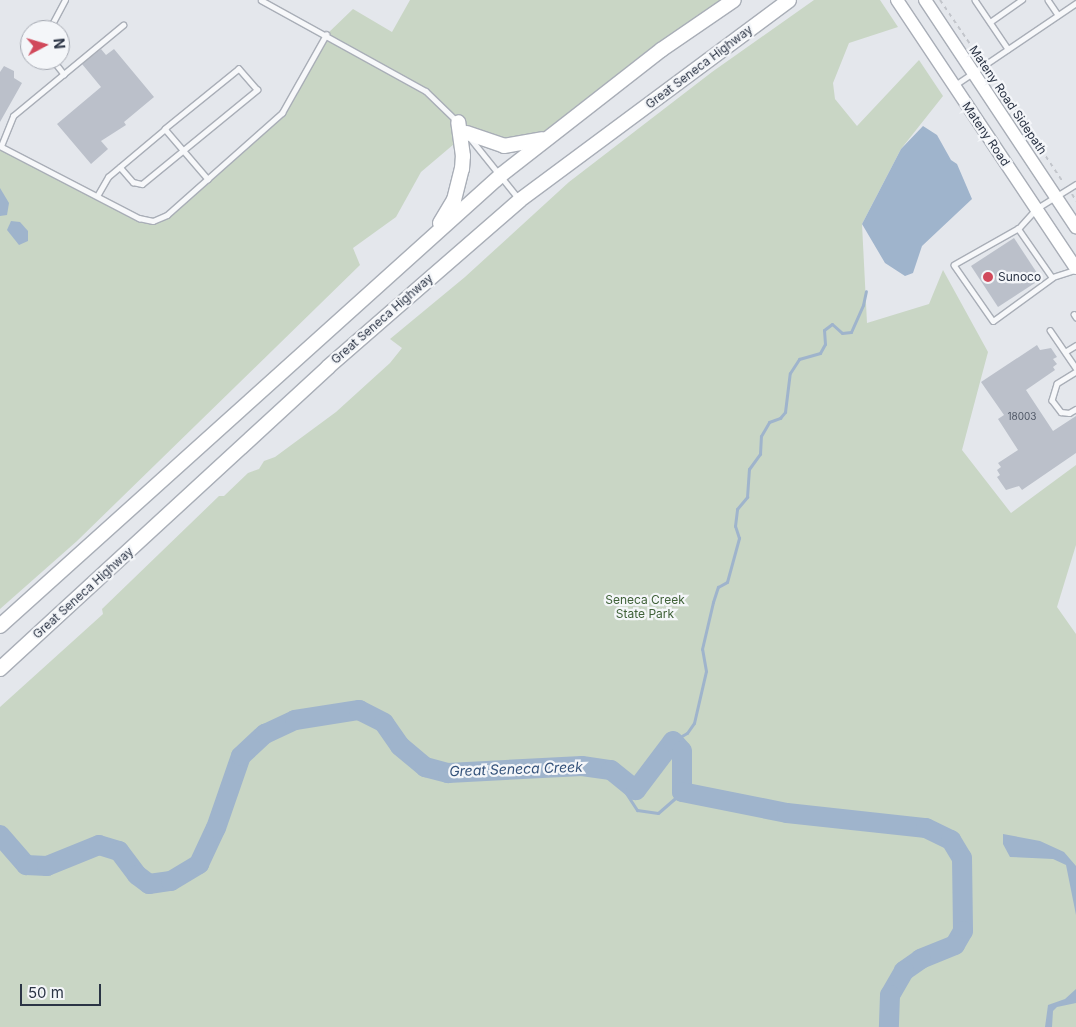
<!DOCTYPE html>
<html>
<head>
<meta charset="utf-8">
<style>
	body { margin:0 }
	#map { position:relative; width:1076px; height:1027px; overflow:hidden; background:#e4e7ec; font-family:Inter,sans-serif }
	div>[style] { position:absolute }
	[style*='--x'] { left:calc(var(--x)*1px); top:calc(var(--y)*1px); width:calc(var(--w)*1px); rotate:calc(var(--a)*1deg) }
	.green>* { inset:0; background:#c9d6c5 }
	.water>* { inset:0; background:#9fb4cc }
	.stream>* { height:3px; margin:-1.5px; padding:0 1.5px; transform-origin:1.5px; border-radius:1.5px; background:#9fb4cc }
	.river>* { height:20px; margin:-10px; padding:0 10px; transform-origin:10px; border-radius:10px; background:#9fb4cc }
	.building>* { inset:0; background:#bbc0ca }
	.path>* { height:2px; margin-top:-1px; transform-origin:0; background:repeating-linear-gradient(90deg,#c2c5cb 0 4px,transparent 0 8px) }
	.roads { filter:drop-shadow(1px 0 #a9aeb7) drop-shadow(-1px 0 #a9aeb7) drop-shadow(0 1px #a9aeb7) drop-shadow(0 -1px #a9aeb7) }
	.lane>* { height:4.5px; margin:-2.25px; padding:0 2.25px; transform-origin:2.25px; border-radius:2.25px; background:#f7f8fa }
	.secondary>* { height:12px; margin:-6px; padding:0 6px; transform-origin:6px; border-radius:6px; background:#fff }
	.primary>* { height:14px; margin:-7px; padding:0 7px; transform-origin:7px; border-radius:7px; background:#fff }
	.dots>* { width:14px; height:14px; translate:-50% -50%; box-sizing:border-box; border:2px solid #f4f6f9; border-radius:50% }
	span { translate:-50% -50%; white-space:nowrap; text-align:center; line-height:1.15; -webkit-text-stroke:4.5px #f4f6f9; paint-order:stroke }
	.number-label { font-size:10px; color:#4f5766 }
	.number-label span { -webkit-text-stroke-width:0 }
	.street-label { font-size:12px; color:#2b3445 }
	.poi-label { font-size:12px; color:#2b3445 }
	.left { translate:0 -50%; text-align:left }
	.park-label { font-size:12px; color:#3f6138 }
	.water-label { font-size:14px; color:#34527a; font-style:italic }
	.north { position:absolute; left:20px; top:20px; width:50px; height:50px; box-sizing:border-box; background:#f4f6f9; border:1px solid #a4a8b1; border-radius:50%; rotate:84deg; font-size:14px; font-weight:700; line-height:20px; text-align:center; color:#2b3445 }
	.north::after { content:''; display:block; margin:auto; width:18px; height:22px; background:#d1495b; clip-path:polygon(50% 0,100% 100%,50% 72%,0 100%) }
	.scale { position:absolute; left:20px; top:984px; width:81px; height:22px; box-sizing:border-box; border:2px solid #2b3445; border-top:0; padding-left:6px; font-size:15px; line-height:18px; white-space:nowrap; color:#2b3445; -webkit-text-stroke:4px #f4f6f9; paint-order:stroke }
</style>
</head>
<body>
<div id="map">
	<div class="green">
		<i style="clip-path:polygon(410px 0,742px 0,550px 136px,516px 145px,467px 133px,421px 172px,396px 217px,353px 248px,360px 265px,77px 541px,0 609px,0 146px,139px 218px,153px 221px,167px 215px,282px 113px,326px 35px,353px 9px,392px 32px)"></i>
		<i style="clip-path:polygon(814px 0,880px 0,898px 27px,849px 43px,833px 83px,835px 99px,857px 126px,919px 60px,943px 96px,901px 149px,862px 224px,867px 323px,929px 304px,943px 270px,988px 352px,962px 450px,1011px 513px,1076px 465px,1076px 545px,1057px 607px,1076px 634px,1076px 1027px,0 1027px,0 707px,103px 614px,102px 609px,219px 496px,224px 496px,248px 473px,259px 469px,264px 461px,275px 457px,336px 412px,390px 363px,402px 348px,390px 339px,465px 277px,569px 182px,712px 72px)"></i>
	</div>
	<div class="water">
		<i style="clip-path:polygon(923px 126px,937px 135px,951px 160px,957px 164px,972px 199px,922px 246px,913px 273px,905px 276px,885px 263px,862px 224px,901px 149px)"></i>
		<i style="clip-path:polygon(0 188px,9px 203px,7px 215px,0 216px)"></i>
		<i style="clip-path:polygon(11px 221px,20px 222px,28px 231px,28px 241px,19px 245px,7px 230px)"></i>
		<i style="clip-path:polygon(1003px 834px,1040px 841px,1064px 852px,1076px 866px,1076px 915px,1066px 865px,1053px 859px,1010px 857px,1003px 844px)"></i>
		<i style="clip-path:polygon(1076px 989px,1076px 1003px,1057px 1007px,1053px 1011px,1052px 1027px,1045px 1027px,1048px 1005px,1065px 999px)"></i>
	</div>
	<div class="stream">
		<i style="--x:673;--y:741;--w:16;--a:-30"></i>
		<i style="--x:687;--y:733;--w:12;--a:-55"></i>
		<i style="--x:694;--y:723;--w:53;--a:-77"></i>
		<i style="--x:706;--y:671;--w:22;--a:-100"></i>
		<i style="--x:702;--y:649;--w:48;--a:-76.8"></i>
		<i style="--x:713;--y:602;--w:16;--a:-72"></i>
		<i style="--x:718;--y:587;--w:10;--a:-29"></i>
		<i style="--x:727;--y:582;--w:46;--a:-74.7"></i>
		<i style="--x:739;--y:538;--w:13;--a:-108"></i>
		<i style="--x:735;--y:526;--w:17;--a:-83"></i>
		<i style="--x:737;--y:509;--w:16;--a:-50"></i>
		<i style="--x:747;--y:497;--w:28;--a:-86"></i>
		<i style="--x:749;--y:469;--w:19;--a:-54"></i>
		<i style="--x:760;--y:454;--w:18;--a:-87"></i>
		<i style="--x:761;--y:436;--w:16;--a:-60"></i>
		<i style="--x:769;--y:422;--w:12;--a:-20"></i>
		<i style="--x:780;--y:418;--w:8;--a:-50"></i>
		<i style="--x:785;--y:412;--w:39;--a:-83"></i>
		<i style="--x:790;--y:373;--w:17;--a:-57"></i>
		<i style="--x:799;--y:359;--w:22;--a:-16"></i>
		<i style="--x:820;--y:353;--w:10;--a:-61"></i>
		<i style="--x:825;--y:344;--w:14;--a:-94"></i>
		<i style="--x:824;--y:330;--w:10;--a:-37"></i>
		<i style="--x:832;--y:324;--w:13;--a:42"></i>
		<i style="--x:842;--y:333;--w:9;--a:-6"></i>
		<i style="--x:851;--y:332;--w:30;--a:-66"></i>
		<i style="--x:863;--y:305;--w:14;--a:-78"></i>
		<i style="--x:611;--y:770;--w:48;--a:57"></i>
		<i style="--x:637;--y:810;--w:21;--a:8"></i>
		<i style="--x:658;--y:813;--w:32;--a:-41"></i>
	</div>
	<div class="river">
		<i style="--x:0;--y:835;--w:40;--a:49"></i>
		<i style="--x:26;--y:865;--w:21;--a:3"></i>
		<i style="--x:47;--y:866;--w:56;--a:-22"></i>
		<i style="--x:99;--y:845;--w:21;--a:17"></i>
		<i style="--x:119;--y:851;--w:30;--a:53"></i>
		<i style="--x:137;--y:875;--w:15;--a:37"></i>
		<i style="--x:149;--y:884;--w:22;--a:-8"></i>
		<i style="--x:171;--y:881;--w:33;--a:-31"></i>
		<i style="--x:199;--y:864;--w:40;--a:-65"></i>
		<i style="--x:216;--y:828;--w:76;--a:-70.9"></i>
		<i style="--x:241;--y:756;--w:33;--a:-43"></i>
		<i style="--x:265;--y:734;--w:33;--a:-25"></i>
		<i style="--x:295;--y:720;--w:65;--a:-8.9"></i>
		<i style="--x:359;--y:710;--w:28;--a:27"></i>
		<i style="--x:384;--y:723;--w:28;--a:55"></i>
		<i style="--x:400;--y:746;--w:33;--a:40"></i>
		<i style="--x:425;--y:767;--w:24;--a:15"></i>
		<i style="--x:448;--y:773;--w:134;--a:-3"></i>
		<i style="--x:582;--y:766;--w:29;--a:8"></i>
		<i style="--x:611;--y:770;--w:32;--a:39"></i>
		<i style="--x:636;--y:790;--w:61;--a:-52.9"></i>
		<i style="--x:673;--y:741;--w:13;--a:48"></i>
		<i style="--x:682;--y:751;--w:41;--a:90"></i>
		<i style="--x:682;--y:792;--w:107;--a:11.3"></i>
		<i style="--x:787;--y:813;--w:140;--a:6.2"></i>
		<i style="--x:926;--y:828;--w:28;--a:26"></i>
		<i style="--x:951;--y:840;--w:21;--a:59"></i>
		<i style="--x:962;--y:858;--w:73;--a:89.2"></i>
		<i style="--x:963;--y:931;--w:16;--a:120"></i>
		<i style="--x:955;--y:945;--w:37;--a:158"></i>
		<i style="--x:921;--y:959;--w:21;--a:145"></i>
		<i style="--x:904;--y:971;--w:28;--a:120"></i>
		<i style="--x:890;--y:995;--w:32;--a:92"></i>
	</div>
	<div class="building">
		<i style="clip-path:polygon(101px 49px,106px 55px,114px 49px,154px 97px,124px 122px,126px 125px,101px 141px,108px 149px,91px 164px,57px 124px,101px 87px,82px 64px)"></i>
		<i style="clip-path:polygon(4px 66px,14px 71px,14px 78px,22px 83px,0 122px,0 72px)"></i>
		<i style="clip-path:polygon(1014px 238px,1041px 279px,998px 307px,971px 266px)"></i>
		<i style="clip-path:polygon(1037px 345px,1040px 350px,1051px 348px,1057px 357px,1053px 359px,1057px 364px,1053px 367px,1055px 370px,1026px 390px,1053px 431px,1076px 416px,1076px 453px,1022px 490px,1019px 486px,1006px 490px,997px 477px,1000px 475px,997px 470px,1001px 467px,998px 463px,1018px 450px,998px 419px,1004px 415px,981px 382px)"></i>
	</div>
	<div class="path">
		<i style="--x:940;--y:0;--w:73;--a:55.7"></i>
		<i style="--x:988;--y:70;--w:135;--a:56.2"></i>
		<i style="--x:1072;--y:194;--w:8;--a:60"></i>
	</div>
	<div class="roads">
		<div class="lane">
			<i style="--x:261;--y:0;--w:188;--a:28.9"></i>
			<i style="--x:426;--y:91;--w:43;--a:44.1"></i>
			<i style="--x:975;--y:0;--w:59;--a:56"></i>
			<i style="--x:1048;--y:0;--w:18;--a:56"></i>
			<i style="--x:990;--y:22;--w:39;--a:-35"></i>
			<i style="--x:49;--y:30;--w:34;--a:-62"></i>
			<i style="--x:53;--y:60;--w:18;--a:52"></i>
			<i style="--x:955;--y:85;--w:146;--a:-34.1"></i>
			<i style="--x:471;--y:139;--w:77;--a:51.3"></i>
			<i style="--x:0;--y:146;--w:157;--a:27.4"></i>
			<i style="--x:139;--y:218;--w:14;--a:12"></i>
			<i style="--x:153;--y:221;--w:15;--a:-23"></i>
			<i style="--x:167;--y:215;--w:154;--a:-41.6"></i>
			<i style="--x:282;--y:113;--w:90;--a:-60.6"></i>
			<i style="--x:1;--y:146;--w:32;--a:-68"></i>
			<i style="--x:13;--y:116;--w:143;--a:-39.6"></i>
			<i style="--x:120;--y:167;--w:20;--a:49"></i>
			<i style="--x:133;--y:182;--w:9;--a:13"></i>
			<i style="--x:142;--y:184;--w:149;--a:-39.3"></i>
			<i style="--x:257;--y:90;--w:28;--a:-131"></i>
			<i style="--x:239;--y:69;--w:95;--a:141"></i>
			<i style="--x:97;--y:196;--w:22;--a:-60"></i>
			<i style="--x:108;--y:177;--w:75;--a:-40.1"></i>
			<i style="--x:165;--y:129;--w:66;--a:49.3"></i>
			<i style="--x:1018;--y:229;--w:73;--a:150.6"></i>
			<i style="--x:954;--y:265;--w:68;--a:55.1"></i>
			<i style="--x:993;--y:321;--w:73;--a:-36.1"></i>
			<i style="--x:1076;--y:270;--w:25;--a:162"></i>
			<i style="--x:1052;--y:278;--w:60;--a:-124.8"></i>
			<i style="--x:1018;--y:229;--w:27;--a:-48"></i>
			<i style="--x:1036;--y:209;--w:47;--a:-32"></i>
			<i style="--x:1074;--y:314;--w:4;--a:56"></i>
			<i style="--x:1050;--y:330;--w:46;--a:55.6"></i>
			<i style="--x:1065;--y:352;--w:13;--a:-32"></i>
			<i style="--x:1076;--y:372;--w:22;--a:148"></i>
			<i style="--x:1057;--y:384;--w:17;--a:107"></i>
			<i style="--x:1052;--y:400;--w:15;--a:53"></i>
			<i style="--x:1061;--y:412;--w:8;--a:7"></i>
			<i style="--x:1069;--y:413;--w:8;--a:-30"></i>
		</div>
		<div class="secondary">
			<i style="--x:897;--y:0;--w:322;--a:56.3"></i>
			<i style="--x:925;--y:0;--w:273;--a:56.4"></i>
		</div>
		<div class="primary">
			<i style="--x:467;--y:133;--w:39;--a:19"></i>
			<i style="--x:504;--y:146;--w:39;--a:-10"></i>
			<i style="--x:440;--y:223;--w:27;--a:-59"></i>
			<i style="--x:454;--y:200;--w:32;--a:-76"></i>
			<i style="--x:462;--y:169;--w:13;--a:-86"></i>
			<i style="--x:463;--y:156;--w:34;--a:-98"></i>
			<i style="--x:0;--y:626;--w:674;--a:-41.99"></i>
			<i style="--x:501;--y:175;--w:203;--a:-38"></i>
			<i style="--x:661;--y:50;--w:88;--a:-34.4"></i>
			<i style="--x:0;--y:669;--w:446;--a:-42.6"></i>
			<i style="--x:328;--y:367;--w:254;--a:-41"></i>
			<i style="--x:520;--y:200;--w:335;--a:-36.6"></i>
		</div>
	</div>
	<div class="dots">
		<i style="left:988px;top:277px;background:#d1495b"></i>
	</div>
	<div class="number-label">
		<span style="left:1022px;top:417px">18003</span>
	</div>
	<div class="street-label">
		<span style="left:699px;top:67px;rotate:-37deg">Great Seneca Highway</span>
		<span style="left:1008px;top:100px;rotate:56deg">Mateny Road Sidepath</span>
		<span style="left:986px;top:134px;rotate:56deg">Mateny Road</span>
		<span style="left:382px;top:319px;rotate:-41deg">Great Seneca Highway</span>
		<span style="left:83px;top:593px;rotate:-42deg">Great Seneca Highway</span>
	</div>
	<div class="poi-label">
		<span class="left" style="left:998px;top:277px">Sunoco</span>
	</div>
	<div class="park-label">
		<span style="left:645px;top:607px">Seneca Creek<br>State Park</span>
	</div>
	<div class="water-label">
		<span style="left:516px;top:769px;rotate:-2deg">Great Seneca Creek</span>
	</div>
	<div class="north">N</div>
	<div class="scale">50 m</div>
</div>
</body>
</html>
